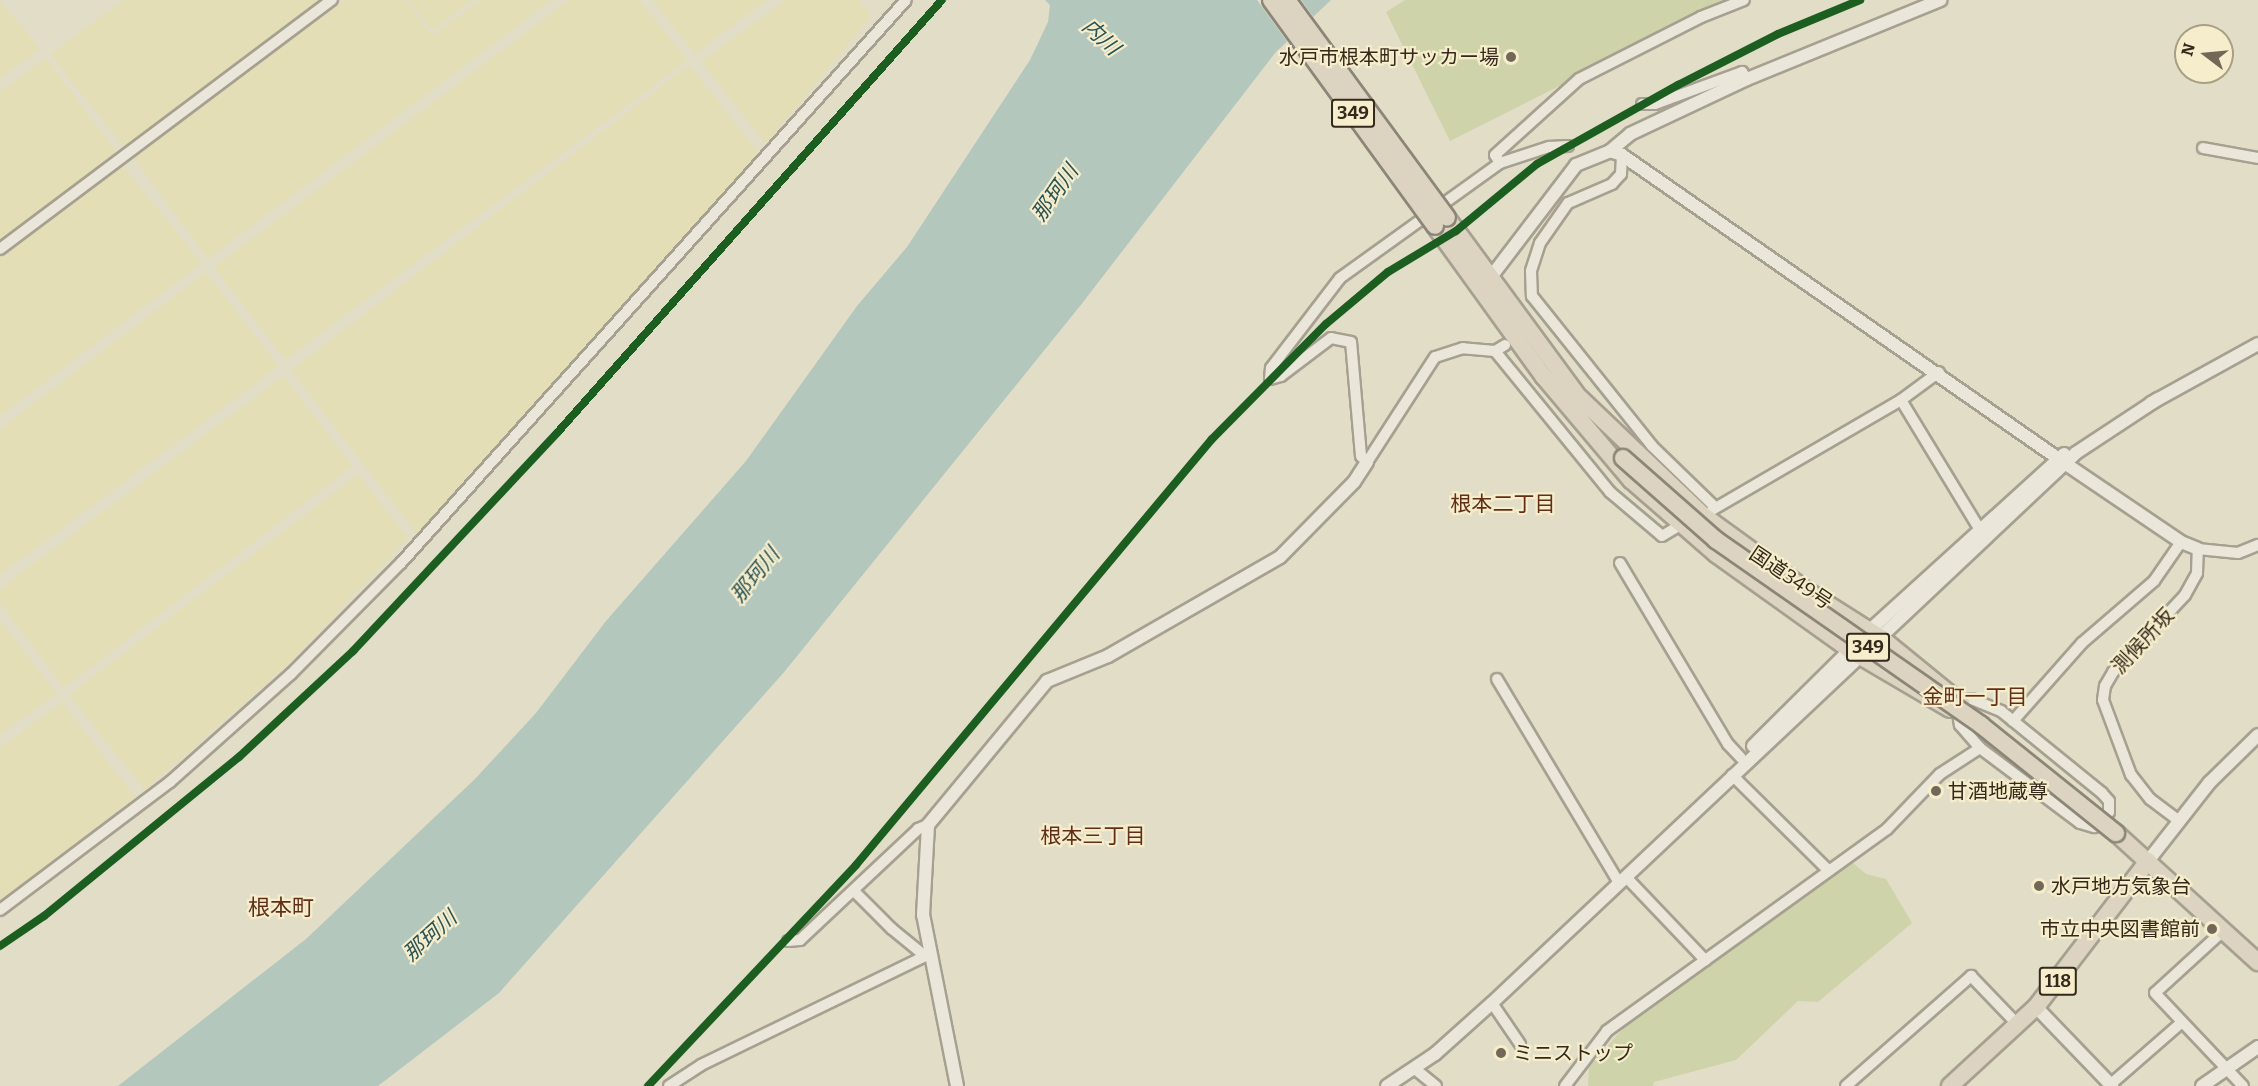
<!DOCTYPE html>
<html>
<head>
<meta charset="utf-8">
<style>
	body { margin:0 }
	#map { position:relative; width:2258px; height:1086px; overflow:hidden; background:#e2ddc7; font-family:Bitter,"Noto Sans JP",serif }
	div>[style] { position:absolute }
	[style*='--x'] { left:calc(var(--x)*1px); top:calc(var(--y)*1px); width:calc(var(--w)*1px); rotate:calc(var(--a)*1deg) }
	.farmland>* { inset:0; background:#e3deb6 }
	.green>* { inset:0; background:#cfd3a9 }
	.water>* { inset:0; background:#b3c7bc }
	.pier>* { inset:0; background:#e2ddc7 }
	.roads { filter:drop-shadow(2px 0 #a6a091) drop-shadow(-2px 0 #a6a091) drop-shadow(0 2px #a6a091) drop-shadow(0 -2px #a6a091) }
	.minor>* { height:10px; margin:-5px; padding:0 5px; transform-origin:5px; border-radius:5px; background:#eae6d9 }
	.tertiary>* { height:12px; margin:-6px; padding:0 6px; transform-origin:6px; border-radius:6px; background:#eae6d9 }
	.trunk>* { height:16px; margin:-8px; padding:0 8px; transform-origin:8px; border-radius:8px; background:#dcd4c0 }
	.bridges { filter:drop-shadow(2px 0 #8c8678) drop-shadow(-2px 0 #8c8678) drop-shadow(0 2px #8c8678) drop-shadow(0 -2px #8c8678) }
	.trunk-bridge>* { height:16px; margin:-8px; padding:0 8px; transform-origin:8px; border-radius:8px; background:#dcd4c0 }
	.cycleway>* { height:8px; margin:-4px; padding:0 4px; transform-origin:4px; border-radius:4px; background:#1b5e20 }
	.dots>* { width:16px; height:16px; translate:-50% -50%; box-sizing:border-box; border:3px solid #f5edcb; border-radius:50% }
	span { translate:-50% -50%; white-space:nowrap; text-align:center; line-height:1.15; -webkit-text-stroke:4.5px #f5edcb; paint-order:stroke }
	.shield-label span { padding:2px 4px; background:#f5edcb; border:2px solid; border-radius:4px; -webkit-text-stroke-width:0 }
	.shield-label { font-size:18px; color:#34291a; font-weight:700 }
	.poi-label { font-size:20px; color:#34291a }
	.right { translate:-100% -50%; text-align:right }
	.left { translate:0 -50%; text-align:left }
	.street-label { font-size:20px; color:#34291a }
	.water-label { font-size:21px; color:#295354; font-style:italic }
	.neighbourhood-label { font-size:21px; color:#612f19 }
	.quarter-label { font-size:22px; color:#612f19 }
	.north { position:absolute; left:2174px; top:24px; width:60px; height:60px; box-sizing:border-box; background:#f5edcb; border:2px solid #a89f84; border-radius:50%; rotate:286deg; font-size:16px; font-weight:700; line-height:24px; text-align:center; color:#34291a }
	.north::after { content:''; display:block; margin:auto; width:21px; height:27px; background:#716857; clip-path:polygon(50% 0,100% 100%,50% 72%,0 100%) }
</style>
</head>
<body>
<div id="map">
	<div class="farmland">
		<i style="clip-path:polygon(124px 0,322px 0,126px 150px,50px 54px)"></i>
		<i style="clip-path:polygon(345px 0,405px 0,432px 36px,481px 0,552px 0,208px 259px,133px 157px)"></i>
		<i style="clip-path:polygon(408px 0,472px 0,432px 31px)"></i>
		<i style="clip-path:polygon(569px 0,639px 0,688px 60px,285px 360px,214px 267px)"></i>
		<i style="clip-path:polygon(652px 0,767px 0,695px 54px)"></i>
		<i style="clip-path:polygon(785px 0,859px 0,871px 16px,766px 144px,701px 62px)"></i>
		<i style="clip-path:polygon(0 1px,40px 49px,0 79px)"></i>
		<i style="clip-path:polygon(46px 58px,118px 154px,0 243px,0 92px)"></i>
		<i style="clip-path:polygon(689px 65px,761px 155px,419px 537px,291px 370px)"></i>
		<i style="clip-path:polygon(122px 165px,202px 263px,0 416px,0 257px)"></i>
		<i style="clip-path:polygon(206px 272px,279px 366px,0 575px,0 429px)"></i>
		<i style="clip-path:polygon(283px 376px,353px 466px,64px 688px,0 603px,0 589px)"></i>
		<i style="clip-path:polygon(358px 474px,408px 538px,287px 665px,145px 790px,69px 695px)"></i>
		<i style="clip-path:polygon(0 620px,57px 693px,0 735px)"></i>
		<i style="clip-path:polygon(62px 702px,135px 797px,0 902px,0 748px)"></i>
	</div>
	<div class="green">
		<i style="clip-path:polygon(1405px 0,1730px 0,1450px 141px,1386px 12px)"></i>
		<i style="clip-path:polygon(1853px 863px,1866px 874px,1886px 879px,1912px 923px,1818px 1002px,1798px 1001px,1736px 1060px,1654px 1082px,1653px 1086px,1588px 1086px,1589px 1067px,1643px 1006px)"></i>
	</div>
	<div class="water">
		<i style="clip-path:polygon(1045px 0,1331px 0,1275px 53px,1080px 306px,785px 671px,499px 993px,378px 1086px,118px 1086px,306px 939px,475px 779px,536px 713px,606px 621px,746px 461px,857px 306px,907px 247px,1030px 60px,1048px 22px,1050px 5px)"></i>
	</div>
	<div class="pier">
		<i style="clip-path:polygon(1257px 0,1301px 0,1315px 19px,1289px 44px)"></i>
	</div>
	<div class="roads">
		<div class="minor">
			<i style="--x:1642;--y:104;--w:13;--a:0"></i>
			<i style="--x:1655;--y:104;--w:93;--a:-20.2"></i>
			<i style="--x:1742;--y:72;--w:9;--a:54"></i>
			<i style="--x:2203;--y:148;--w:56;--a:10.3"></i>
			<i style="--x:1622;--y:155;--w:19;--a:93"></i>
			<i style="--x:1621;--y:174;--w:13;--a:132"></i>
			<i style="--x:1612;--y:184;--w:48;--a:156.6"></i>
			<i style="--x:1568;--y:203;--w:49;--a:125"></i>
			<i style="--x:1540;--y:243;--w:29;--a:108"></i>
			<i style="--x:1531;--y:271;--w:25;--a:88"></i>
			<i style="--x:1532;--y:296;--w:192;--a:51.3"></i>
			<i style="--x:1652;--y:446;--w:88;--a:44.1"></i>
			<i style="--x:1500;--y:163;--w:9;--a:-122"></i>
			<i style="--x:1495;--y:155;--w:113;--a:-42.1"></i>
			<i style="--x:1579;--y:79;--w:137;--a:-26.9"></i>
			<i style="--x:1701;--y:17;--w:46;--a:-21.6"></i>
			<i style="--x:0;--y:249;--w:415;--a:-36.9"></i>
			<i style="--x:1505;--y:345;--w:12;--a:149"></i>
			<i style="--x:1495;--y:351;--w:32;--a:-175"></i>
			<i style="--x:1463;--y:348;--w:29;--a:162"></i>
			<i style="--x:1435;--y:357;--w:125;--a:122.9"></i>
			<i style="--x:1367;--y:462;--w:8;--a:-135"></i>
			<i style="--x:1361;--y:456;--w:114;--a:-95"></i>
			<i style="--x:1351;--y:342;--w:20;--a:-169"></i>
			<i style="--x:1331;--y:338;--w:63;--a:142.8"></i>
			<i style="--x:1281;--y:376;--w:11;--a:165"></i>
			<i style="--x:1270;--y:379;--w:11;--a:-85"></i>
			<i style="--x:1271;--y:368;--w:113;--a:-52.5"></i>
			<i style="--x:1340;--y:278;--w:197;--a:-35.7"></i>
			<i style="--x:1500;--y:163;--w:52;--a:-18.1"></i>
			<i style="--x:1549;--y:147;--w:19;--a:-3"></i>
			<i style="--x:1495;--y:351;--w:182;--a:50.8"></i>
			<i style="--x:1610;--y:492;--w:68;--a:40.2"></i>
			<i style="--x:1662;--y:536;--w:21;--a:-31"></i>
			<i style="--x:1901;--y:400;--w:152;--a:58.7"></i>
			<i style="--x:1712;--y:510;--w:219;--a:-30.2"></i>
			<i style="--x:1901;--y:400;--w:47;--a:-36.4"></i>
			<i style="--x:1620;--y:563;--w:211;--a:59.2"></i>
			<i style="--x:1728;--y:744;--w:19;--a:47"></i>
			<i style="--x:1497;--y:679;--w:238;--a:59.1"></i>
			<i style="--x:1958;--y:713;--w:12;--a:81"></i>
			<i style="--x:1960;--y:725;--w:30;--a:49"></i>
			<i style="--x:1980;--y:748;--w:125;--a:36.9"></i>
			<i style="--x:2080;--y:823;--w:15;--a:16"></i>
			<i style="--x:2094;--y:827;--w:21;--a:-45"></i>
			<i style="--x:2109;--y:812;--w:11;--a:-90"></i>
			<i style="--x:2109;--y:801;--w:11;--a:-131"></i>
			<i style="--x:2102;--y:793;--w:130;--a:-140.9"></i>
			<i style="--x:2001;--y:711;--w:31;--a:-158"></i>
			<i style="--x:1972;--y:699;--w:13;--a:171"></i>
			<i style="--x:2013;--y:721;--w:104;--a:-48.5"></i>
			<i style="--x:2082;--y:643;--w:95;--a:-40.7"></i>
			<i style="--x:2154;--y:581;--w:47;--a:-55.3"></i>
			<i style="--x:1732;--y:775;--w:136;--a:44.7"></i>
			<i style="--x:2178;--y:820;--w:35;--a:-143"></i>
			<i style="--x:2150;--y:799;--w:31;--a:-128"></i>
			<i style="--x:2131;--y:775;--w:80;--a:-110.5"></i>
			<i style="--x:2103;--y:700;--w:14;--a:-82"></i>
			<i style="--x:2105;--y:686;--w:16;--a:-60"></i>
			<i style="--x:2113;--y:672;--w:105;--a:-46.9"></i>
			<i style="--x:2185;--y:595;--w:25;--a:-61"></i>
			<i style="--x:2197;--y:573;--w:24;--a:-88"></i>
			<i style="--x:2198;--y:549;--w:40;--a:5.7"></i>
			<i style="--x:2238;--y:553;--w:22;--a:-22"></i>
			<i style="--x:1626;--y:877;--w:115;--a:46.4"></i>
			<i style="--x:854;--y:891;--w:54;--a:45"></i>
			<i style="--x:892;--y:929;--w:43;--a:39.3"></i>
			<i style="--x:0;--y:910;--w:213;--a:-37"></i>
			<i style="--x:170;--y:782;--w:162;--a:-41.8"></i>
			<i style="--x:291;--y:674;--w:156;--a:-45.3"></i>
			<i style="--x:401;--y:563;--w:756;--a:-48.11"></i>
			<i style="--x:2224;--y:930;--w:93;--a:137.6"></i>
			<i style="--x:2155;--y:993;--w:128;--a:46.6"></i>
			<i style="--x:788;--y:941;--w:12;--a:-5"></i>
			<i style="--x:800;--y:940;--w:162;--a:-43.2"></i>
			<i style="--x:918;--y:829;--w:11;--a:-22"></i>
			<i style="--x:1492;--y:1003;--w:50;--a:55.7"></i>
			<i style="--x:1415;--y:1069;--w:27;--a:39"></i>
			<i style="--x:2111;--y:1084;--w:94;--a:-41.1"></i>
			<i style="--x:669;--y:1086;--w:38;--a:-33"></i>
			<i style="--x:701;--y:1065;--w:254;--a:-25.9"></i>
			<i style="--x:1565;--y:1086;--w:69;--a:-52.6"></i>
			<i style="--x:1607;--y:1031;--w:345;--a:-35.8"></i>
			<i style="--x:1887;--y:829;--w:76;--a:-46.1"></i>
			<i style="--x:1940;--y:774;--w:48;--a:-33"></i>
			<i style="--x:1846;--y:1086;--w:167;--a:-41.3"></i>
			<i style="--x:1971;--y:976;--w:68;--a:46.2"></i>
		</div>
		<div class="tertiary">
			<i style="--x:1610;--y:151;--w:26;--a:-40"></i>
			<i style="--x:1630;--y:134;--w:129;--a:-25.2"></i>
			<i style="--x:1747;--y:79;--w:209;--a:-22.2"></i>
			<i style="--x:1487;--y:282;--w:147;--a:-52.7"></i>
			<i style="--x:1576;--y:165;--w:37;--a:-22"></i>
			<i style="--x:1610;--y:151;--w:13;--a:18"></i>
			<i style="--x:1622;--y:155;--w:541;--a:34.84"></i>
			<i style="--x:2066;--y:464;--w:139;--a:34.1"></i>
			<i style="--x:2181;--y:542;--w:18;--a:22"></i>
			<i style="--x:2151;--y:403;--w:122;--a:-28.9"></i>
			<i style="--x:1753;--y:746;--w:165;--a:-44.8"></i>
			<i style="--x:1870;--y:630;--w:262;--a:-42.2"></i>
			<i style="--x:2148;--y:861;--w:100;--a:-51.9"></i>
			<i style="--x:2210;--y:782;--w:67;--a:-44.4"></i>
			<i style="--x:2036;--y:1007;--w:110;--a:46.1"></i>
			<i style="--x:957;--y:1086;--w:174;--a:-101.2"></i>
			<i style="--x:923;--y:915;--w:90;--a:-86.8"></i>
			<i style="--x:928;--y:825;--w:187;--a:-50.4"></i>
			<i style="--x:1047;--y:681;--w:66;--a:-22.3"></i>
			<i style="--x:1108;--y:656;--w:198;--a:-29.9"></i>
			<i style="--x:1280;--y:557;--w:105;--a:-45.4"></i>
			<i style="--x:1354;--y:482;--w:24;--a:-57"></i>
			<i style="--x:1387;--y:1086;--w:58;--a:-33.7"></i>
			<i style="--x:1435;--y:1054;--w:76;--a:-41.8"></i>
			<i style="--x:1492;--y:1003;--w:802;--a:-43.28"></i>
			<i style="--x:2076;--y:453;--w:98;--a:-33.4"></i>
			<i style="--x:2202;--y:1086;--w:68;--a:-34.9"></i>
		</div>
		<div class="trunk">
			<i style="--x:1447;--y:218;--w:233;--a:53.7"></i>
			<i style="--x:1435;--y:226;--w:186;--a:54.2"></i>
			<i style="--x:1544;--y:377;--w:135;--a:49.8"></i>
			<i style="--x:1631;--y:480;--w:113;--a:41"></i>
			<i style="--x:1716;--y:554;--w:165;--a:35.6"></i>
			<i style="--x:1850;--y:650;--w:116;--a:30.5"></i>
			<i style="--x:1580;--y:398;--w:171;--a:43.6"></i>
			<i style="--x:1704;--y:516;--w:131;--a:36"></i>
			<i style="--x:1810;--y:593;--w:84;--a:32.4"></i>
			<i style="--x:1881;--y:638;--w:104;--a:39.2"></i>
			<i style="--x:2116;--y:833;--w:192;--a:42.3"></i>
			<i style="--x:1950;--y:1086;--w:117;--a:-42.6"></i>
			<i style="--x:2036;--y:1007;--w:184;--a:-52.5"></i>
		</div>
	</div>
	<div class="bridges">
		<div class="trunk-bridge">
			<i style="--x:1271;--y:0;--w:279;--a:54"></i>
			<i style="--x:1287;--y:0;--w:270;--a:53.7"></i>
			<i style="--x:1623;--y:458;--w:124;--a:41.4"></i>
			<i style="--x:1716;--y:540;--w:323;--a:34.9"></i>
			<i style="--x:1981;--y:725;--w:173;--a:38.7"></i>
		</div>
	</div>
	<div class="cycleway">
		<i style="--x:0;--y:946;--w:53;--a:-34.3"></i>
		<i style="--x:44;--y:916;--w:252;--a:-39.2"></i>
		<i style="--x:239;--y:757;--w:156;--a:-42.9"></i>
		<i style="--x:353;--y:651;--w:299;--a:-46.9"></i>
		<i style="--x:557;--y:433;--w:579;--a:-48.36"></i>
		<i style="--x:648;--y:1086;--w:303;--a:-46.7"></i>
		<i style="--x:856;--y:865;--w:555;--a:-50.12"></i>
		<i style="--x:1212;--y:439;--w:162;--a:-45.3"></i>
		<i style="--x:1326;--y:324;--w:81;--a:-40"></i>
		<i style="--x:1388;--y:272;--w:79;--a:-31.1"></i>
		<i style="--x:1456;--y:231;--w:105;--a:-39.6"></i>
		<i style="--x:1537;--y:164;--w:162;--a:-29.3"></i>
		<i style="--x:1678;--y:85;--w:112;--a:-27"></i>
		<i style="--x:1778;--y:34;--w:89;--a:-22.5"></i>
	</div>
	<div class="dots">
		<i style="left:1511px;top:57px;background:#716857"></i>
		<i style="left:1936px;top:791px;background:#716857"></i>
		<i style="left:2039px;top:886px;background:#716857"></i>
		<i style="left:2212px;top:929px;background:#716857"></i>
		<i style="left:1501px;top:1053px;background:#716857"></i>
	</div>
	<div class="shield-label">
		<span style="left:1353px;top:113px">349</span>
		<span style="left:1868px;top:647px">349</span>
		<span style="left:2058px;top:981px">118</span>
	</div>
	<div class="poi-label">
		<span class="right" style="left:1499px;top:57px">水戸市根本町サッカー場</span>
		<span class="left" style="left:1948px;top:791px">甘酒地蔵尊</span>
		<span class="left" style="left:2051px;top:886px">水戸地方気象台</span>
		<span class="right" style="left:2200px;top:929px">市立中央図書館前</span>
		<span class="left" style="left:1513px;top:1053px">ミニストップ</span>
	</div>
	<div class="street-label">
		<span style="left:1791px;top:578px;rotate:34deg">国道349号</span>
		<span style="left:2143px;top:641px;rotate:-47deg">測候所坂</span>
	</div>
	<div class="water-label">
		<span style="left:1101px;top:37px;rotate:43deg">内川</span>
		<span style="left:1055px;top:193px;rotate:-55deg">那珂川</span>
		<span style="left:755px;top:575px;rotate:-51deg">那珂川</span>
		<span style="left:430px;top:936px;rotate:-42deg">那珂川</span>
	</div>
	<div class="neighbourhood-label">
		<span style="left:1503px;top:504px">根本二丁目</span>
		<span style="left:1975px;top:697px">金町一丁目</span>
		<span style="left:1093px;top:836px">根本三丁目</span>
	</div>
	<div class="quarter-label">
		<span style="left:281px;top:908px">根本町</span>
	</div>
	<div class="north">N</div>
</div>
</body>
</html>
